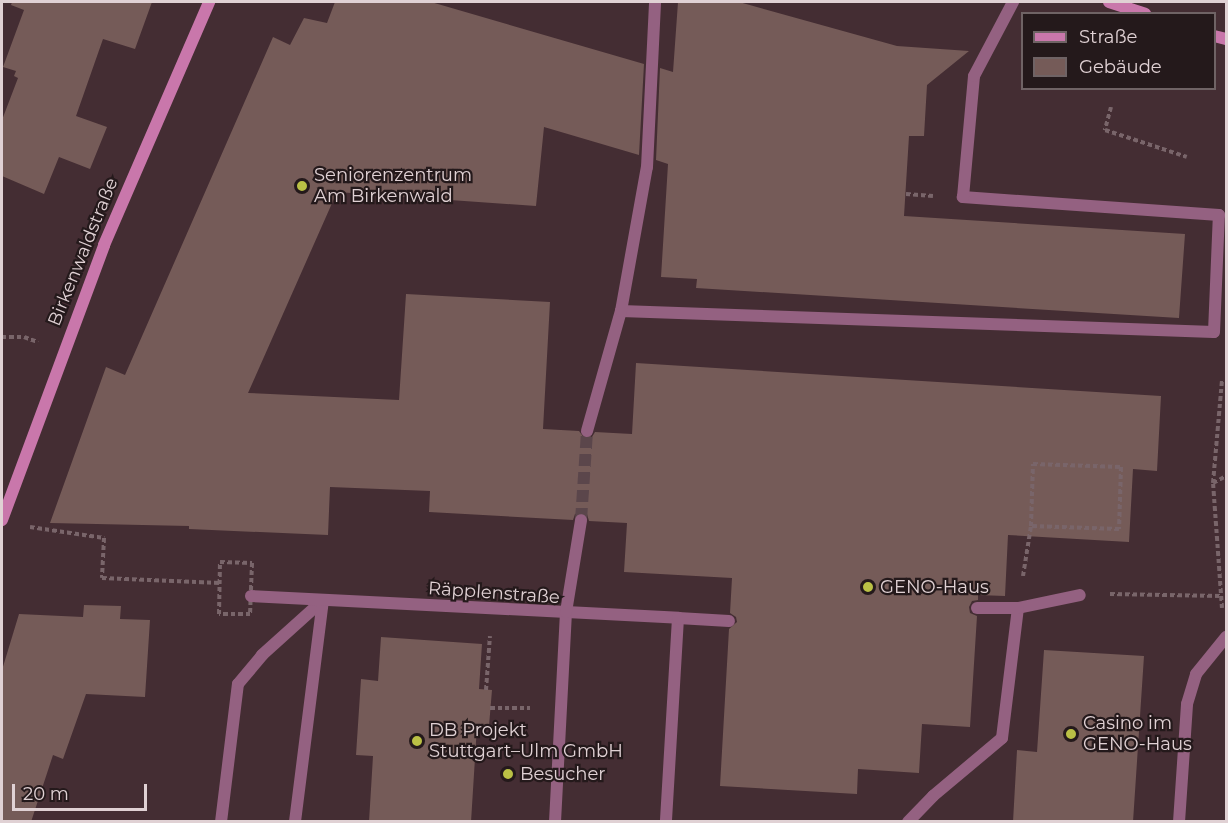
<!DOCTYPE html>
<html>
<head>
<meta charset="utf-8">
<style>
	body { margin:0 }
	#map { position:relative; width:1228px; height:823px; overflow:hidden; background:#442d33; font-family:Montserrat,sans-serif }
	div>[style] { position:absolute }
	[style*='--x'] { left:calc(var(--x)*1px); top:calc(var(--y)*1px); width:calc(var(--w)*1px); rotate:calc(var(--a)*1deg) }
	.building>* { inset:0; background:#755b58 }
	.street-tunnel>* { height:12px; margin-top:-6px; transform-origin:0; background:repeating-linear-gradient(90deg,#5b464b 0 12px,transparent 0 18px) }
	.path>* { height:4px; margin-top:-2px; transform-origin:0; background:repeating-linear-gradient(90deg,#79656a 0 4.5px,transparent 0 7.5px) }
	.lane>* { height:12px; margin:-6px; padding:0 6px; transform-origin:6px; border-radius:6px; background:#946181 }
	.street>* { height:12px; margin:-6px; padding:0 6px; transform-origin:6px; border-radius:6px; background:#946181 }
	.secondary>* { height:12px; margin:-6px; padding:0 6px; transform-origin:6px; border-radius:6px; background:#c977ab }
	.dots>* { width:16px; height:16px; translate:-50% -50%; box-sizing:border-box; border:3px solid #24191b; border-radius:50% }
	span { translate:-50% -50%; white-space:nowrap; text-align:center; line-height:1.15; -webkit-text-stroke:4.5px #24191b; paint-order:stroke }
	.poi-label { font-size:18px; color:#e0d1d4 }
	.left { translate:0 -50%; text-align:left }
	.street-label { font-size:18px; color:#e0d1d4 }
	.frame { position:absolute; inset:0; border:3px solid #e0d1d4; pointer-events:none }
	.legend { position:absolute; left:1021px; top:12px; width:195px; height:78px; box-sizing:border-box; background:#24191b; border:2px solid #6f6365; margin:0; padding:8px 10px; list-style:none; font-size:18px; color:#e0d1d4 }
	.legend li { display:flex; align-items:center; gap:12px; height:30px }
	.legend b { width:30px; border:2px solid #6f6365 }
	.scale { position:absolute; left:12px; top:784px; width:135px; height:27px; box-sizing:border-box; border:3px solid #e0d1d4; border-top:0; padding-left:8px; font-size:18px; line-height:21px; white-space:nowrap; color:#e0d1d4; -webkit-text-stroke:4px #24191b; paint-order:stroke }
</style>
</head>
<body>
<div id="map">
	<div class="building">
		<i style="clip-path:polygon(12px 2px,152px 2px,135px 49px,103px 39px,76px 116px,107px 127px,90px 169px,59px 157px,44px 194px,2px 176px,2px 120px,18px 78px,14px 76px,16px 71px,3px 67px,24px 10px,11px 5px)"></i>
		<i style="clip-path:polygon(335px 2px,431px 2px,644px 64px,639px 155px,544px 127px,536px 206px,337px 192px,248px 393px,399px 400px,406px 294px,550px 302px,543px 429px,579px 431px,585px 439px,592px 437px,595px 432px,632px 434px,636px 363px,1161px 396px,1157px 471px,1133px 469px,1129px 542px,1008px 535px,1005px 596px,978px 595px,978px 600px,972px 601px,969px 607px,970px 613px,977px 616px,970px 727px,922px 724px,919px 773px,858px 769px,857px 794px,720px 786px,729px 629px,737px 622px,736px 617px,730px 613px,732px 578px,624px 572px,627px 523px,589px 521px,587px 514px,582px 512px,575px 514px,573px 520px,429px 512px,430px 491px,330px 487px,328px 535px,189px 529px,189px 526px,50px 523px,106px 367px,125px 375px,273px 37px,290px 45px,304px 18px,327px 23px)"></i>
		<i style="clip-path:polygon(678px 2px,739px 2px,897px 46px,969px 51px,927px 85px,924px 136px,909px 136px,904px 216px,1185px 234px,1179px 318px,696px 288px,697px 279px,661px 277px,668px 164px,656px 160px,660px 68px,673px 72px)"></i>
		<i style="clip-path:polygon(84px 605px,121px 606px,120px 619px,150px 620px,145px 697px,86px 694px,63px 759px,53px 755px,31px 822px,2px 822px,2px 670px,19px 614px,83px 617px)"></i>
		<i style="clip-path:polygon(381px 637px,482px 644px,479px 689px,492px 690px,489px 726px,477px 726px,471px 822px,369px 822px,373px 756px,356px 755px,361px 679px,378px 681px)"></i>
		<i style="clip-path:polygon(1044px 650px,1144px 656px,1133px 822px,1013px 822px,1017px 750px,1037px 752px)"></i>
	</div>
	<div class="street-tunnel">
		<i style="--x:581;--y:520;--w:89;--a:-86.1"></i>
	</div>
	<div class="path">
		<i style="--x:1111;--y:107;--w:24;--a:105"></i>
		<i style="--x:1105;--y:130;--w:86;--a:18.2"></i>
		<i style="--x:906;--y:194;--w:27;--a:4"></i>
		<i style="--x:2;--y:337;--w:22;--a:0"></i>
		<i style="--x:24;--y:337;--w:15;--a:20"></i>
		<i style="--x:1033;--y:464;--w:88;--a:2"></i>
		<i style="--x:1121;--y:467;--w:62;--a:91.8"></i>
		<i style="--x:1119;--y:529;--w:88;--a:-178"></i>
		<i style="--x:1031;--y:526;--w:62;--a:-88.2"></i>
		<i style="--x:1213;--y:483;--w:103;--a:-85"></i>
		<i style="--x:30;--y:527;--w:75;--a:8.5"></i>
		<i style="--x:104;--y:538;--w:40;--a:92.9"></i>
		<i style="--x:102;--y:578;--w:118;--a:2.4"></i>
		<i style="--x:220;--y:562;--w:32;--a:2"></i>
		<i style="--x:252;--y:563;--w:51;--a:92.2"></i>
		<i style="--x:250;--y:614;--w:31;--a:180"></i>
		<i style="--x:219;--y:614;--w:52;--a:-88.9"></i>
		<i style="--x:1023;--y:576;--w:51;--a:-80.9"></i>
		<i style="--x:1110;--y:594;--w:111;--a:1"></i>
		<i style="--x:1222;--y:608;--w:125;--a:-94.1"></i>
		<i style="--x:1213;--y:483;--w:15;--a:-28"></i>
		<i style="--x:486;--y:690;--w:54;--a:-85.8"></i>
		<i style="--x:490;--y:708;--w:40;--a:0"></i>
	</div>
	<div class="lane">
		<i style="--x:621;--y:311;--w:593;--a:2.03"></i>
		<i style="--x:1214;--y:332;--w:117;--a:-87.6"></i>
		<i style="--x:1219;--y:215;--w:257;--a:-176"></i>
		<i style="--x:963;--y:197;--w:121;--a:-84.8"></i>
		<i style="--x:974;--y:76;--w:84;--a:-62.2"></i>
		<i style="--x:221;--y:822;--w:139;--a:-83"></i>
		<i style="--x:238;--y:684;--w:38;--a:-50"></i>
		<i style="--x:262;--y:655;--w:82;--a:-42"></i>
		<i style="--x:323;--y:600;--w:224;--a:97.2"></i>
		<i style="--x:1179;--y:822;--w:118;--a:-86.1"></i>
		<i style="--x:1187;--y:704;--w:31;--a:-73"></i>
		<i style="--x:1196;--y:674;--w:48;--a:-51"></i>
	</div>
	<div class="street">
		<i style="--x:587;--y:431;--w:125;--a:-74.2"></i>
		<i style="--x:621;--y:311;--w:146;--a:-79.8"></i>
		<i style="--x:647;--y:167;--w:165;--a:-87.2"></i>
		<i style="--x:251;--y:596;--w:428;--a:2.9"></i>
		<i style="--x:678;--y:618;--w:204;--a:93.4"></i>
		<i style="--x:1018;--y:608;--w:63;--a:-11.8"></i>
		<i style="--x:678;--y:618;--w:51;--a:3.4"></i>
		<i style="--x:555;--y:822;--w:210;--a:-87"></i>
		<i style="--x:566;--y:612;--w:93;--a:-80.7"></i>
		<i style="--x:908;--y:822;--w:36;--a:-46"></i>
		<i style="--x:933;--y:796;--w:90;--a:-40"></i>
		<i style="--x:1002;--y:738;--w:131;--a:-83"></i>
		<i style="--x:1018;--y:608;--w:41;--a:180"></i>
	</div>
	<div class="secondary">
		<i style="--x:1109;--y:2;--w:38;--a:18"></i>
		<i style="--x:1214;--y:36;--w:12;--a:14"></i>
		<i style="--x:2;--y:520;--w:293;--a:-69.6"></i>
		<i style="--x:104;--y:245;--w:265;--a:-66.6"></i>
	</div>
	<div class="dots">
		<i style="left:302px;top:186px;background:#bac045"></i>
		<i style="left:868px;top:587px;background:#bac045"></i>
		<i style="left:1071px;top:734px;background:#bac045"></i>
		<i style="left:417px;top:741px;background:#bac045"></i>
		<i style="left:508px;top:774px;background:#bac045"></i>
	</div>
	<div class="poi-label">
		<span class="left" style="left:314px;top:186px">Seniorenzentrum<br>Am Birkenwald</span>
		<span class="left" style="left:880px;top:587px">GENO-Haus</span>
		<span class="left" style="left:1083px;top:734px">Casino im<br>GENO-Haus</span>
		<span class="left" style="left:429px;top:741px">DB Projekt<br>Stuttgart–Ulm GmbH</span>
		<span class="left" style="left:520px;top:774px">Besucher</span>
	</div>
	<div class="street-label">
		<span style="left:83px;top:252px;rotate:-68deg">Birkenwaldstraße</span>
		<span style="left:494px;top:593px;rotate:4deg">Räpplenstraße</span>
	</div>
	<div class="frame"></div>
	<ul class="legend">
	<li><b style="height:8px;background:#c977ab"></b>Straße</li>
	<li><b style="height:16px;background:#755b58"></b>Gebäude</li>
	</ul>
	<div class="scale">20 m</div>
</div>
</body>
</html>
